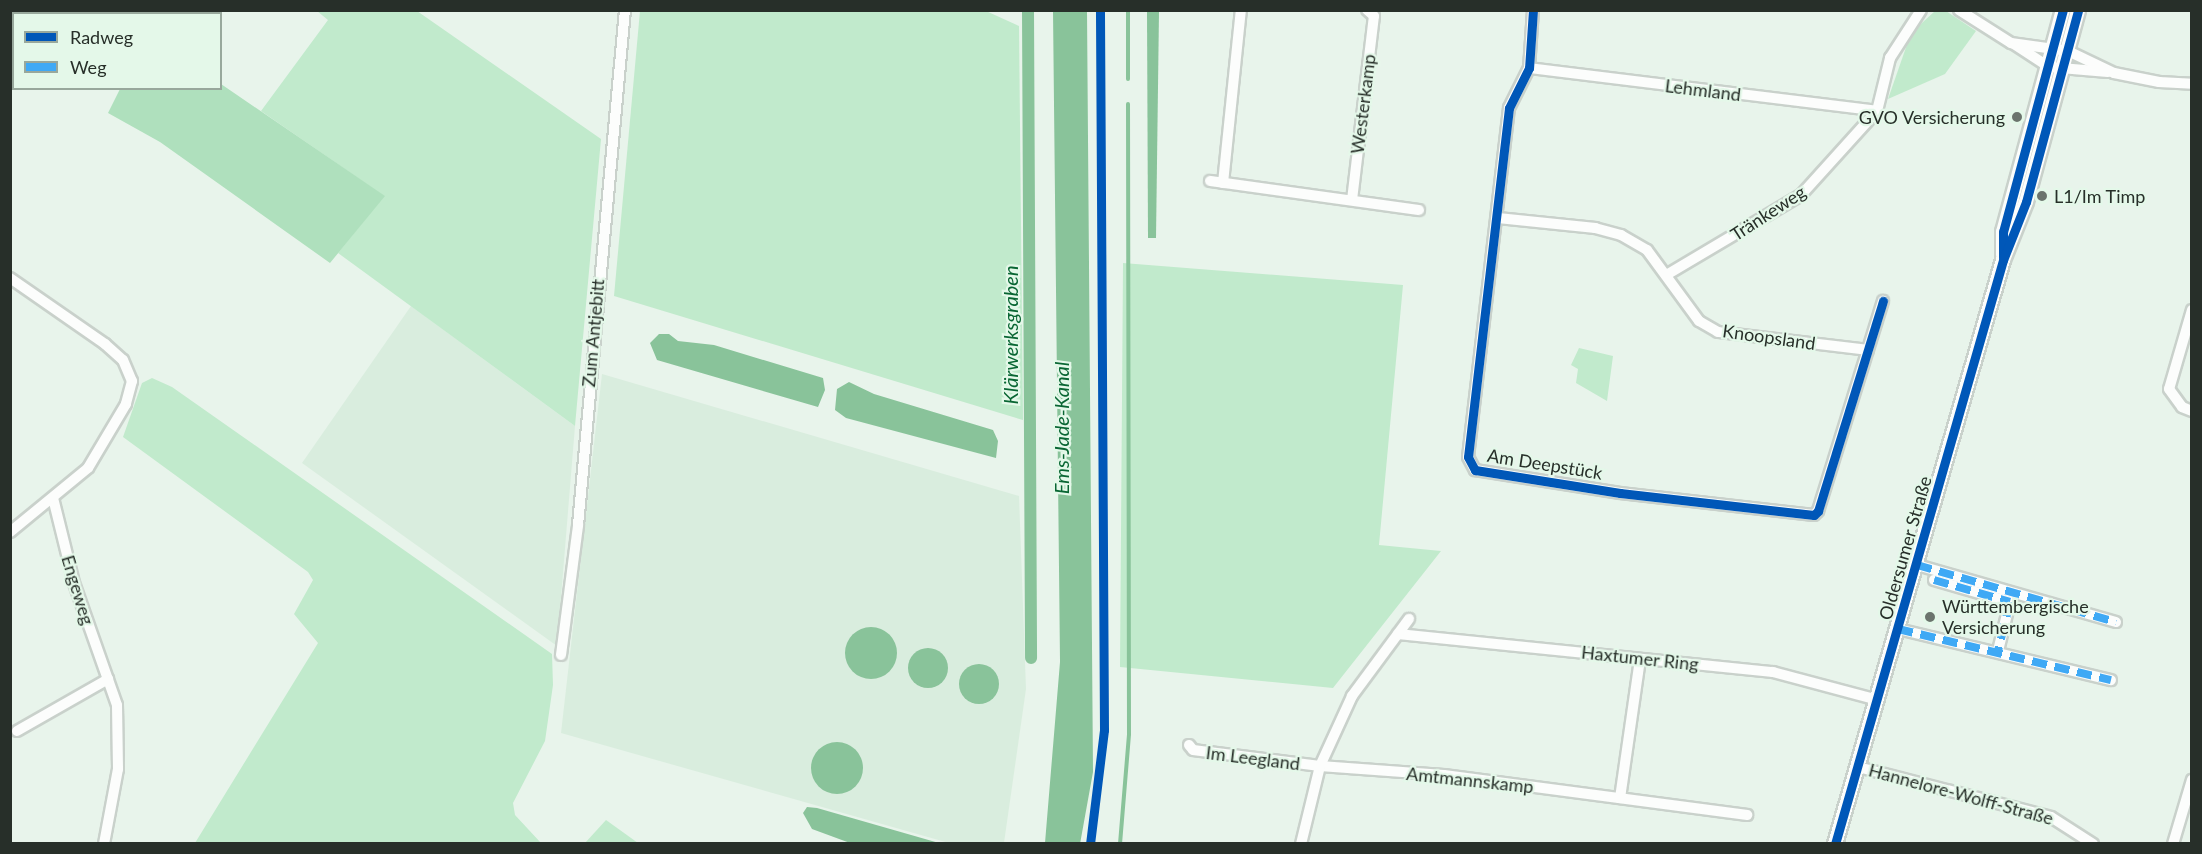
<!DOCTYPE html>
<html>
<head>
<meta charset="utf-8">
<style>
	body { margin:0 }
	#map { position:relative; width:2202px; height:854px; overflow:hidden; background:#e8f4eb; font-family:Lato,sans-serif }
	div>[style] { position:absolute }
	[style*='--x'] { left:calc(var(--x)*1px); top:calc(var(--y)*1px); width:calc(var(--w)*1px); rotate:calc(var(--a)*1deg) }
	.built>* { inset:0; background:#d9edde }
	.green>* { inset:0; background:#c1eacc }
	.forest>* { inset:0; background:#afe0bd }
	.water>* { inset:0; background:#89c39a }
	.round { border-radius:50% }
	.stream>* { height:4px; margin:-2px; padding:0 2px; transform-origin:2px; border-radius:2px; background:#89c39a }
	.canal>* { height:12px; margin:-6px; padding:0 6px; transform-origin:6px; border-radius:6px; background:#89c39a }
	.roads { filter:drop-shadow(2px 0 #c9d1cb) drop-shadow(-2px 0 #c9d1cb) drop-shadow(0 2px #c9d1cb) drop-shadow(0 -2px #c9d1cb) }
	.street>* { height:10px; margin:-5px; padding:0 5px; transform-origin:5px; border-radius:5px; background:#fcfdfc }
	.secondary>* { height:14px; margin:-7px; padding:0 7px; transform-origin:7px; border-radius:7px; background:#fcfdfc }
	.quiet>* { height:8px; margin-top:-4px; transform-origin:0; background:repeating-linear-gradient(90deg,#3fa9f5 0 15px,transparent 0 23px) }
	.cycleway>* { height:9px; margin:-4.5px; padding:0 4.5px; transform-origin:4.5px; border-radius:4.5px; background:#0057b8 }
	.dots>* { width:16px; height:16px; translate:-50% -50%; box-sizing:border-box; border:3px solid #e4f8e9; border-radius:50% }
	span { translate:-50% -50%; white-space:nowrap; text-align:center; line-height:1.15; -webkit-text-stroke:4.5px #e4f8e9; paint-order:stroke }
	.street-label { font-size:18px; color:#272f29 }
	.poi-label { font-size:18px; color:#272f29 }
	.right { translate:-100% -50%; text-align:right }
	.left { translate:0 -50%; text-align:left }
	.water-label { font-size:20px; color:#096633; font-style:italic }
	.frame { position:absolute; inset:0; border:12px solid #272f29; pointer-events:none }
	.legend { position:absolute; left:12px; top:12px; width:210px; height:78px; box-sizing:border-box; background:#e4f8e9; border:2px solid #98a89c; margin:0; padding:8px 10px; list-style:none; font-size:18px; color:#272f29 }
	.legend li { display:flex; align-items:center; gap:12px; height:30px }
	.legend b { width:30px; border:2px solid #98a89c }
</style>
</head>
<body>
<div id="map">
	<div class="built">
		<i style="clip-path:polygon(411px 306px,575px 426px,557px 646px,302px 463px)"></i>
		<i style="clip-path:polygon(602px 374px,1019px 496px,1026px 689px,1004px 843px,949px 843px,561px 733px)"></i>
	</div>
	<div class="green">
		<i style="clip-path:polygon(317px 11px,417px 11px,601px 139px,575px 426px,338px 253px,384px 196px,261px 111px,328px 20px)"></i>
		<i style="clip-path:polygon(986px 11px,1019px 26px,1023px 420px,614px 296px,640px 11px)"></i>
		<i style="clip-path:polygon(1935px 11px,1946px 11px,1976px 31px,1945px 74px,1888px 99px,1911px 33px)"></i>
		<i style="clip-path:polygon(1123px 263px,1403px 285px,1379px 545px,1441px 551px,1333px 688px,1120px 667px)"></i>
		<i style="clip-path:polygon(1579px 348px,1613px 356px,1607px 401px,1576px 383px,1578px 369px,1571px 365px)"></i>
		<i style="clip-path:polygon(152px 378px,172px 387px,552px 654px,553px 685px,545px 741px,513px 803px,515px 815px,541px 843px,195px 843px,318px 643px,294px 614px,313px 580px,308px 572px,123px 437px,142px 383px)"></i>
		<i style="clip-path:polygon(606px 820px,638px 843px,585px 843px)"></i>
	</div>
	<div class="forest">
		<i style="clip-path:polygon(221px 84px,385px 196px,330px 263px,160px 142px,108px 113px,120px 89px,220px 88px)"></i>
	</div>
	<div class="water">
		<i style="clip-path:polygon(1053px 11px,1087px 11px,1093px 772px,1080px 844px,1045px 843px,1060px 662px)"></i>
		<i style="clip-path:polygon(1147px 11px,1159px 11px,1156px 238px,1148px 238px)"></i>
		<i style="clip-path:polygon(659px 334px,669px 334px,678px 341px,714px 345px,823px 378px,825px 390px,818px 407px,657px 360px,650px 343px)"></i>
		<i style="clip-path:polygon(849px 382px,874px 394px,993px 430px,998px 441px,996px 458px,846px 418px,835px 410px,837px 389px)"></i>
		<i class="round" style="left:845px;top:627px;width:52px;height:52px"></i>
		<i class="round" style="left:908px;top:648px;width:40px;height:40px"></i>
		<i class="round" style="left:959px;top:664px;width:40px;height:40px"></i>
		<i class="round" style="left:811px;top:742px;width:52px;height:52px"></i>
		<i style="clip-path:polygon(807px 807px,817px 808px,939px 843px,850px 843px,812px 829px,803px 813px)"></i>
	</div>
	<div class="stream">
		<i style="--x:1128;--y:79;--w:69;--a:-90"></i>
		<i style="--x:1120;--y:844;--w:110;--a:-85.3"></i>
		<i style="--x:1129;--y:734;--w:630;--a:-90.09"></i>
	</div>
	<div class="canal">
		<i style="--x:1028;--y:10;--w:648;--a:89.73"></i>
	</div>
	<div class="roads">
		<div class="street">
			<i style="--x:1533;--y:10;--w:58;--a:93.9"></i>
			<i style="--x:1529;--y:68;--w:45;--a:116.6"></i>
			<i style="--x:1509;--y:108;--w:351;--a:96.7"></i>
			<i style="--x:1468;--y:457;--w:15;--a:62"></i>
			<i style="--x:1475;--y:470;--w:147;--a:9"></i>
			<i style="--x:1620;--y:493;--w:195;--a:6.5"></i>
			<i style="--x:1814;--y:515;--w:6;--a:-45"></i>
			<i style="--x:1818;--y:511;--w:220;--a:-72.8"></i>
			<i style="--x:1959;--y:10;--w:62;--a:32.4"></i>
			<i style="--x:2011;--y:43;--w:58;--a:8"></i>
			<i style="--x:2068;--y:51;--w:51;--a:25.6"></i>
			<i style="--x:2114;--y:73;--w:46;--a:11.3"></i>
			<i style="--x:2159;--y:82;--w:33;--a:3"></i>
			<i style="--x:159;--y:14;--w:7;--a:-34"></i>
			<i style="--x:2014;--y:44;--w:42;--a:33.3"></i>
			<i style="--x:2049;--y:67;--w:59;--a:4.8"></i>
			<i style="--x:1529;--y:68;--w:351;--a:7"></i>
			<i style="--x:1210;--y:181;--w:211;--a:7.9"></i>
			<i style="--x:1223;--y:183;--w:174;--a:-84.1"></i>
			<i style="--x:1352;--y:200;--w:185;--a:-83.2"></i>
			<i style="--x:1374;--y:16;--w:9;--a:-139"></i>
			<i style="--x:1498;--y:218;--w:98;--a:5.9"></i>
			<i style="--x:1595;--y:228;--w:27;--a:15"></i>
			<i style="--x:1621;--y:235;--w:30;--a:30"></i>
			<i style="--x:1647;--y:250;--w:88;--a:53.8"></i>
			<i style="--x:1699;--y:321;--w:22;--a:30"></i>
			<i style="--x:1718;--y:332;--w:151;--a:6.8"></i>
			<i style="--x:1668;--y:274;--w:155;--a:-30.7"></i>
			<i style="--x:1801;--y:195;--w:113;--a:-47.9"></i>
			<i style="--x:1877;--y:111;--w:55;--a:-76.2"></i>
			<i style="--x:1890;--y:58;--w:57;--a:-57.1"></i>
			<i style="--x:10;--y:278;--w:116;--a:34.8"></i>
			<i style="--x:105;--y:344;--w:24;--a:42"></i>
			<i style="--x:123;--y:360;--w:23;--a:67"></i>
			<i style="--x:132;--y:381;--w:24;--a:105"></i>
			<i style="--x:126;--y:404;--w:74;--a:120.7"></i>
			<i style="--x:88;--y:468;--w:101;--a:140.6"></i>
			<i style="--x:2192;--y:310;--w:82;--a:106.2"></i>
			<i style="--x:2169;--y:389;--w:22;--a:54"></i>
			<i style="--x:2182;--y:407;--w:11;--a:22"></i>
			<i style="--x:53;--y:498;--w:88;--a:76.1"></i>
			<i style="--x:74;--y:583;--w:129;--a:70.6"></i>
			<i style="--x:117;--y:705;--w:64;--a:89.1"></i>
			<i style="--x:118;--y:769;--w:76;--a:100.6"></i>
			<i style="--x:1917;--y:565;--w:207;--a:16"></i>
			<i style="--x:1934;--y:580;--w:79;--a:16.1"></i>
			<i style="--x:2010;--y:602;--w:50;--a:103.8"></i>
			<i style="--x:1898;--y:629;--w:219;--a:13.5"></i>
			<i style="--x:1398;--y:634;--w:377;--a:5.8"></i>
			<i style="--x:1773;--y:672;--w:109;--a:14.9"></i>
			<i style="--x:561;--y:655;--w:131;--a:-82.5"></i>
			<i style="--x:578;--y:525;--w:517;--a:-84.79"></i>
			<i style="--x:17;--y:731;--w:105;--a:-29.7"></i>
			<i style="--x:1189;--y:745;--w:6;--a:51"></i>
			<i style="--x:1193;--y:750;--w:128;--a:7.2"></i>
			<i style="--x:1320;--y:766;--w:124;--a:4.2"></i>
			<i style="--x:1444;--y:775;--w:306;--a:7.5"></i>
			<i style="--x:1858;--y:767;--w:199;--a:14.5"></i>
			<i style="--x:2051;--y:817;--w:50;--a:32.7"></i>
			<i style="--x:1620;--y:798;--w:139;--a:-81.8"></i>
			<i style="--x:1301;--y:844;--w:80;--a:-76.3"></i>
			<i style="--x:1320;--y:766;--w:77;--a:-65.4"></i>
			<i style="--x:1352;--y:696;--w:96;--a:-53.5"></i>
			<i style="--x:2173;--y:844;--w:67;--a:-73.5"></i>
		</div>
		<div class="secondary">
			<i style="--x:2003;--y:255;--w:23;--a:-90"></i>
			<i style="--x:2003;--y:232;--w:230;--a:-74.9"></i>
			<i style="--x:1835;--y:844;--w:608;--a:-73.95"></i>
			<i style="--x:2003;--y:260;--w:62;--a:-68.4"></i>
			<i style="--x:2026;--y:202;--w:199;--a:-74.8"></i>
		</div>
	</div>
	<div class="quiet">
		<i style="--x:1917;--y:565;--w:207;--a:16"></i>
		<i style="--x:1934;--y:580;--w:79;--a:16.1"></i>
		<i style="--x:2010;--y:602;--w:50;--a:103.8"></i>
		<i style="--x:1898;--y:629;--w:219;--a:13.5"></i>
	</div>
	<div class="cycleway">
		<i style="--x:1533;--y:10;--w:58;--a:93.9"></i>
		<i style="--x:1529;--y:68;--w:45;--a:116.6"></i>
		<i style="--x:1509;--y:108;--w:351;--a:96.7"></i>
		<i style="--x:1468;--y:457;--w:15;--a:62"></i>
		<i style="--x:1475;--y:470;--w:147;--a:9"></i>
		<i style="--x:1620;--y:493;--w:195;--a:6.5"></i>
		<i style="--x:1814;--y:515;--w:6;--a:-45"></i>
		<i style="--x:1818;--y:511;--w:220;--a:-72.8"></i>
		<i style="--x:2003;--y:257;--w:25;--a:-90"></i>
		<i style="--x:2003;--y:232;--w:230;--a:-74.9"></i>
		<i style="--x:1090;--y:844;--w:115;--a:-83"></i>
		<i style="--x:1104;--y:730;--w:720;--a:-90.32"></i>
		<i style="--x:1835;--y:844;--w:608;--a:-73.95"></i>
		<i style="--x:2003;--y:260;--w:62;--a:-68.4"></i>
		<i style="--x:2026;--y:202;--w:199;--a:-74.8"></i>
	</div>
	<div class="dots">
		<i style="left:2017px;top:117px;background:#6b746d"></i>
		<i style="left:2042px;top:196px;background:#6b746d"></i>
		<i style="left:1930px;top:617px;background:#6b746d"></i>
	</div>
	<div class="street-label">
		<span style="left:1703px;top:90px;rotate:7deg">Lehmland</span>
		<span style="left:1363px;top:104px;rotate:-83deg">Westerkamp</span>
		<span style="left:1768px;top:213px;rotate:-33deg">Tränkeweg</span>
		<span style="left:593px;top:333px;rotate:-85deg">Zum Antjebitt</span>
		<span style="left:1769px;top:337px;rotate:8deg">Knoopsland</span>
		<span style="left:1545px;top:464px;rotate:9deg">Am Deepstück</span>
		<span style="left:1905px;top:548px;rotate:-74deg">Oldersumer Straße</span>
		<span style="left:78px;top:590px;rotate:73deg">Engeweg</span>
		<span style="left:1640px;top:658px;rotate:6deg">Haxtumer Ring</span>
		<span style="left:1253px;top:758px;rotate:7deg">Im Leegland</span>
		<span style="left:1470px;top:780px;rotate:6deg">Amtmannskamp</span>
		<span style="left:1961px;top:794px;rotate:15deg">Hannelore-Wolff-Straße</span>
	</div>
	<div class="poi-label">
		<span class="right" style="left:2005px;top:117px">GVO Versicherung</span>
		<span class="left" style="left:2054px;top:196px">L1/Im Timp</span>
		<span class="left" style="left:1942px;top:617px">Württembergische<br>Versicherung</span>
	</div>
	<div class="water-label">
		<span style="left:1010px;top:335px;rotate:-90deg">Klärwerksgraben</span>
		<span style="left:1061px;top:428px;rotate:-90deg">Ems-Jade-Kanal</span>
	</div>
	<div class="frame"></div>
	<ul class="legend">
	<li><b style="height:8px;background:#0057b8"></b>Radweg</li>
	<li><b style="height:8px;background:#3fa9f5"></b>Weg</li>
	</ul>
</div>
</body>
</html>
